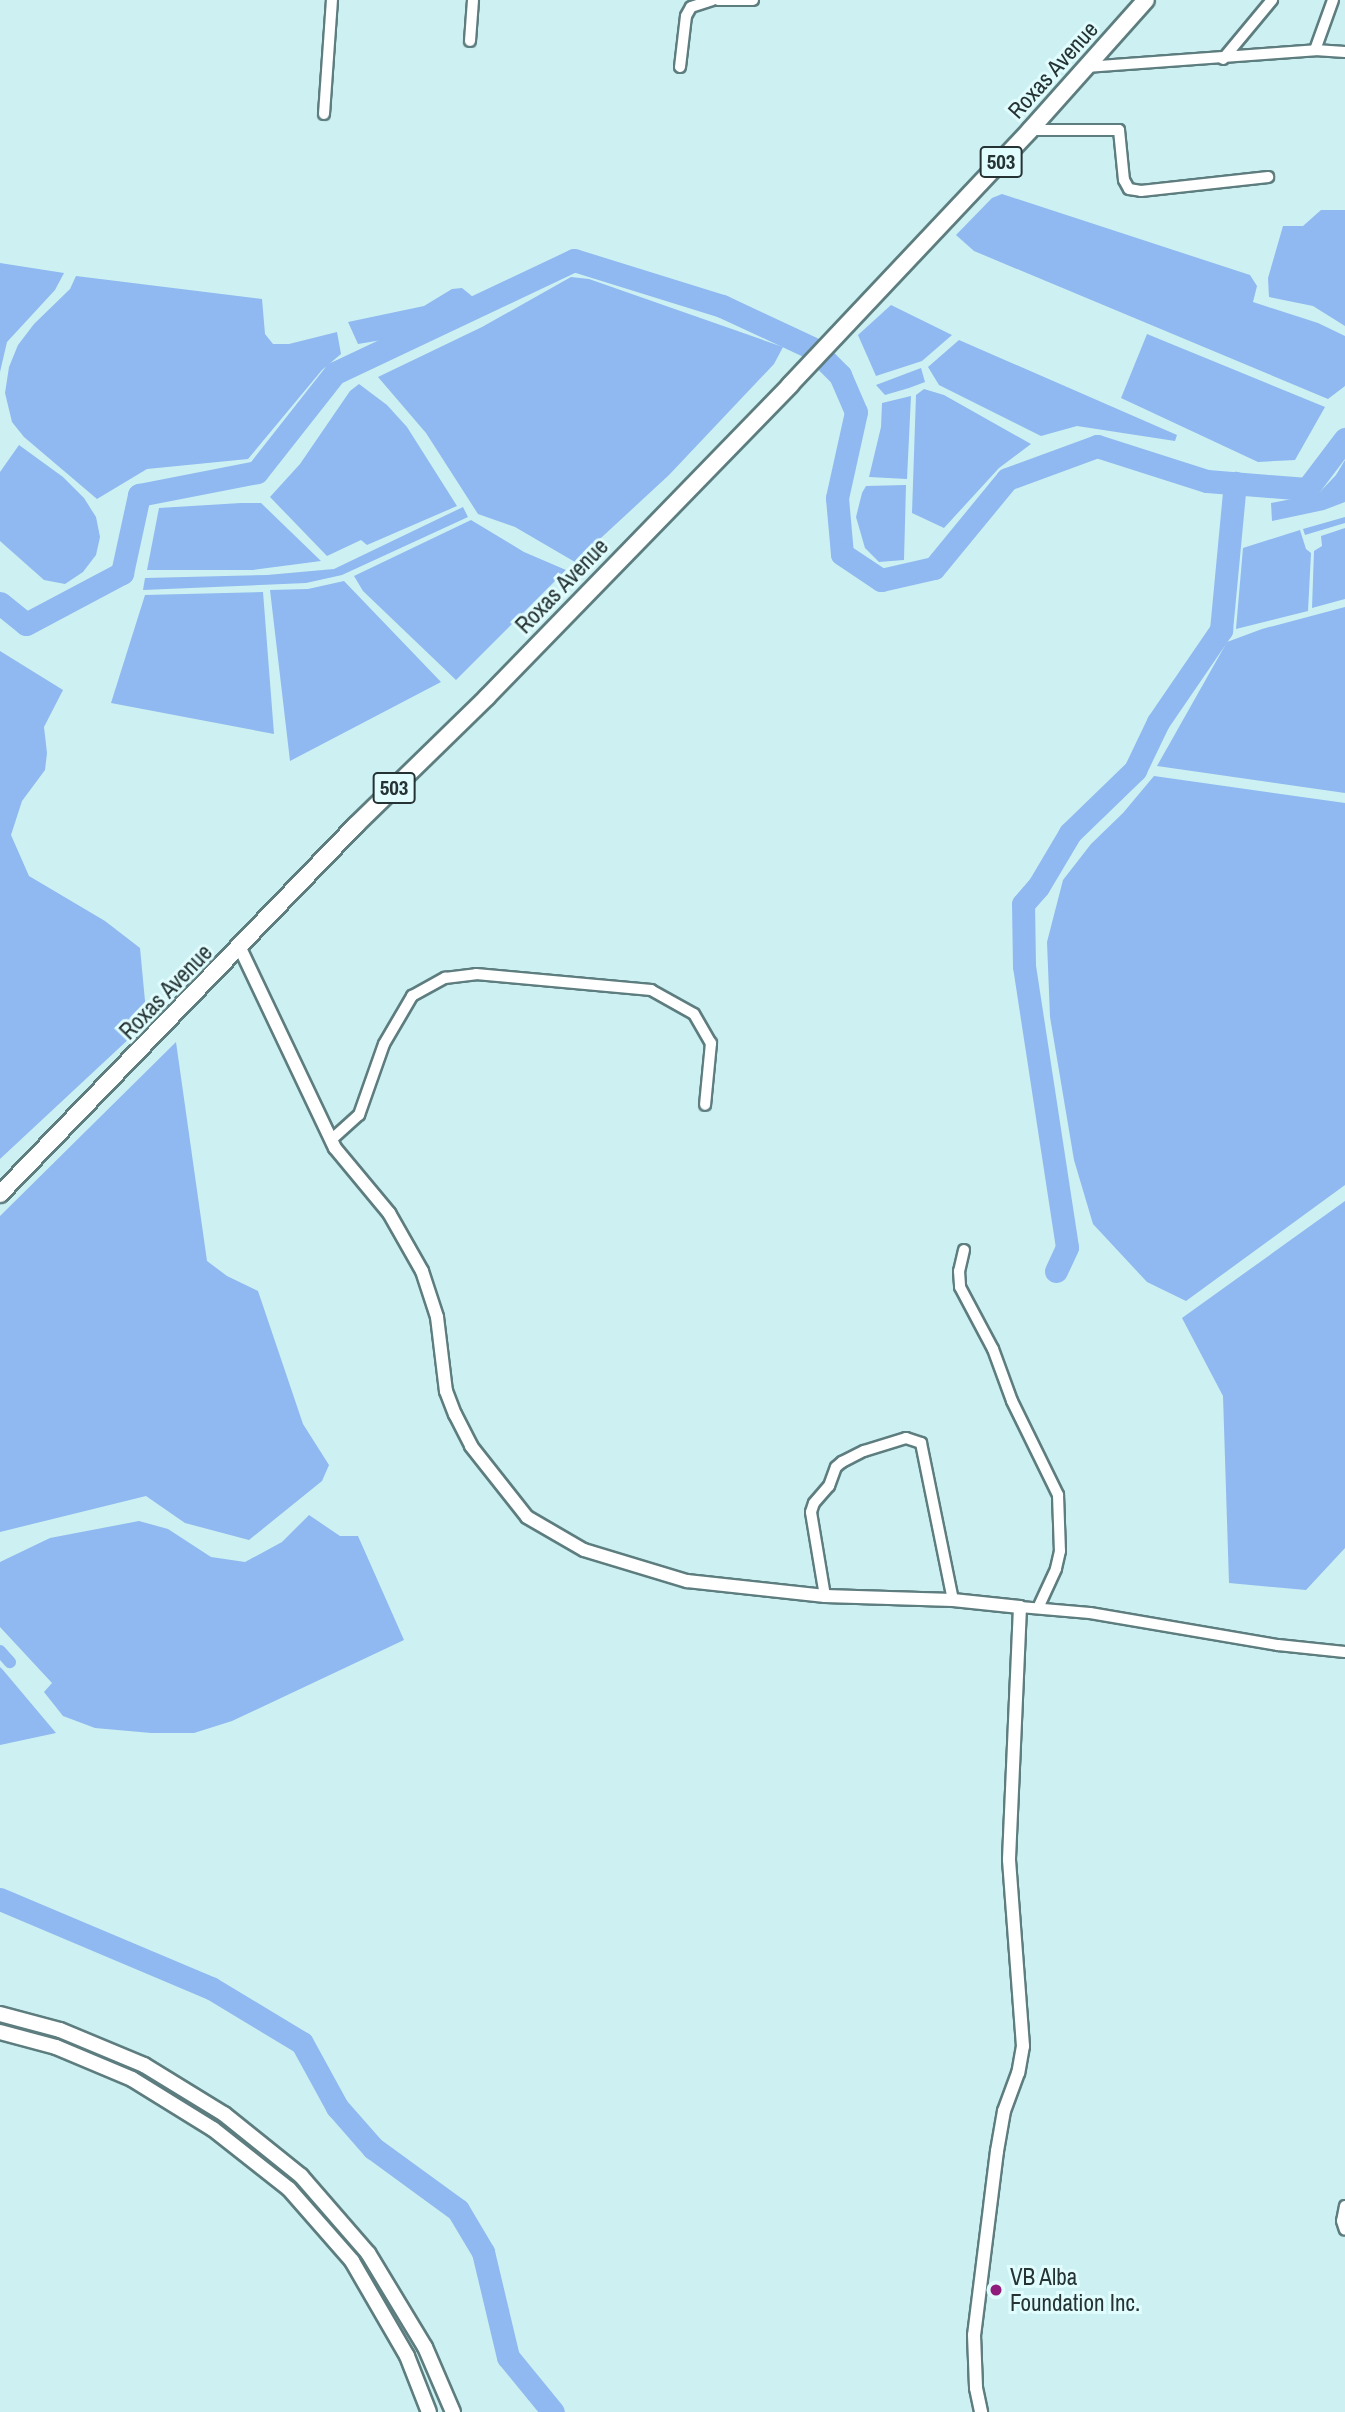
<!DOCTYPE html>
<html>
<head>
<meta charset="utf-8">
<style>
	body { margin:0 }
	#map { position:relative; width:1345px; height:2412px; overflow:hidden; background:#cdf0f2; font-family:"Archivo Narrow",sans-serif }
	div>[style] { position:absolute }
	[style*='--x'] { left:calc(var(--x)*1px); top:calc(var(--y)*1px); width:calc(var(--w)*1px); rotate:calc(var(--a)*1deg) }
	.water>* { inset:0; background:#8fb9f0 }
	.canal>* { height:12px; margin:-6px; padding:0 6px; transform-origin:6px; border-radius:6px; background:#8fb9f0 }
	.river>* { height:23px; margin:-11.5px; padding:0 11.5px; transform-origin:11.5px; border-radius:11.5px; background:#8fb9f0 }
	.roads { filter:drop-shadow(2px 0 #5d7d7f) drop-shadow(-2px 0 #5d7d7f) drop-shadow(0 2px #5d7d7f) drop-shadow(0 -2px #5d7d7f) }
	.minor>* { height:10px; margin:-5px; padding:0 5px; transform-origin:5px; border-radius:5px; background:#fff }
	.tertiary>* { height:12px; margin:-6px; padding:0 6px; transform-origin:6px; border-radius:6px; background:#fff }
	.secondary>* { height:14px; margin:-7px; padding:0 7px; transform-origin:7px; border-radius:7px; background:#fff }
	.primary>* { height:16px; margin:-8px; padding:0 8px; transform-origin:8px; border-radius:8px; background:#fff }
	.dots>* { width:19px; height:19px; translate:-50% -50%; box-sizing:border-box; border:4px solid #e0fcfd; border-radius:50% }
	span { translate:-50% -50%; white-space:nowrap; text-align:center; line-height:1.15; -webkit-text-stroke:6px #e0fcfd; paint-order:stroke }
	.shield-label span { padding:2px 5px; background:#e0fcfd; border:2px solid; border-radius:5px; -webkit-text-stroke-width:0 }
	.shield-label { font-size:21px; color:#263334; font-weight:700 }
	.street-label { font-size:23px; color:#263334 }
	.poi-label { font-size:23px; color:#263334 }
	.left { translate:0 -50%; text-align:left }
</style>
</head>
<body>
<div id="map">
	<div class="water">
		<i style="clip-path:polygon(1002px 194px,1250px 275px,1257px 286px,1253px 302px,1318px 323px,1345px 336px,1345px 386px,1328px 399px,974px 251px,956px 235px,992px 198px)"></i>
		<i style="clip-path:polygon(1321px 210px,1345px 210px,1345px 326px,1313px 306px,1269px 297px,1268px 278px,1283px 226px,1303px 226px)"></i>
		<i style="clip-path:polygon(0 263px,64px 273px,55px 290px,7px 342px,0 372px)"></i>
		<i style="clip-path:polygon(76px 276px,262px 299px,265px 334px,273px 344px,289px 344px,337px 332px,341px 354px,322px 370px,248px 459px,147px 469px,97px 499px,24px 437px,12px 422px,5px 393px,9px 367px,18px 345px,34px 324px,70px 289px)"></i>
		<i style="clip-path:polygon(571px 277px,589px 279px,783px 347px,774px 364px,669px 475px,575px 562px,515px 527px,478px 514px,426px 433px,378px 377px,482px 327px)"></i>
		<i style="clip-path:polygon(462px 288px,473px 297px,388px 339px,358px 344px,348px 322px,424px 306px,452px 289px)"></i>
		<i style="clip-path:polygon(891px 305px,952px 335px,922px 361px,876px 376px,858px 335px)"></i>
		<i style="clip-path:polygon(1147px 334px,1325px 407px,1295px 460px,1258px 462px,1121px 398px)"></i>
		<i style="clip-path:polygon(959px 340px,1177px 435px,1175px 441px,1077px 426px,1041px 436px,939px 385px,928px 367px)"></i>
		<i style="clip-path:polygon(921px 368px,925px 382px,909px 388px,885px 395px,876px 385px)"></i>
		<i style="clip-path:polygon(359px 384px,387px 405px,407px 427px,457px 506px,367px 545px,361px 540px,327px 556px,270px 497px,300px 464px,350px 391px)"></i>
		<i style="clip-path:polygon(924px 389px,944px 395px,1031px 444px,999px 468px,944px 528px,912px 513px,916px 395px)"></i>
		<i style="clip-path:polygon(911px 396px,907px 479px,869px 477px,881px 427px,882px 403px)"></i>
		<i style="clip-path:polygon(19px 445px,63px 477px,84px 498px,96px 517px,100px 537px,96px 555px,83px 572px,65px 584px,44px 580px,0 541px,0 472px)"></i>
		<i style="clip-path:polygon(1345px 460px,1345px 502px,1324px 510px,1272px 521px,1271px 503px,1318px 494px,1336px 475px)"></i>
		<i style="clip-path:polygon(906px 485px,904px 560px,879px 562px,865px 548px,856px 517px,862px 493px,866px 486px)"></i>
		<i style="clip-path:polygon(241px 503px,261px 503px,321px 561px,253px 570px,147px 570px,159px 508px)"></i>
		<i style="clip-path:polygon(463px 507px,468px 517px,342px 575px,306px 583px,143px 590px,145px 578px,267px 575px,334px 569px)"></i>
		<i style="clip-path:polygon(1345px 517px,1345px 523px,1305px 535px,1303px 529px)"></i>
		<i style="clip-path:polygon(471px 520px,524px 552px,566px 570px,456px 680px,363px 591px,354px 576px)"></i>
		<i style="clip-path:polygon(1345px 528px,1345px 599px,1312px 608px,1314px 551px,1322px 546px,1321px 536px)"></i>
		<i style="clip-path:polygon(1300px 530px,1306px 549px,1311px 553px,1308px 611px,1236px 629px,1243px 548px)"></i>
		<i style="clip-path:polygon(344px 581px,441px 682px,290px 761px,270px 590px,308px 589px)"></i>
		<i style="clip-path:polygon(263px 592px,274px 734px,111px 703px,145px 595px)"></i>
		<i style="clip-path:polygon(1345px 607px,1345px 793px,1157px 766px,1227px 642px,1262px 629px)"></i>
		<i style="clip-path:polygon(0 651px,63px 690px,44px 727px,47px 753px,45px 770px,22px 801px,11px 835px,29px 876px,105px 921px,140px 948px,147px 1022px,0 1159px)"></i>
		<i style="clip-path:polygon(1154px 776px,1345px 803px,1345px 1185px,1186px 1301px,1147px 1282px,1093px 1224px,1074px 1160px,1050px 1017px,1047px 942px,1063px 880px,1091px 844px,1123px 813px)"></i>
		<i style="clip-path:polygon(176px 1042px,207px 1261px,227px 1276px,258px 1291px,303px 1424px,329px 1465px,322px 1481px,249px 1540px,185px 1523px,146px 1496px,0 1532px,0 1216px)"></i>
		<i style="clip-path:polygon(1345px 1201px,1345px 1548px,1306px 1590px,1229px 1583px,1223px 1396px,1182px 1318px)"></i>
		<i style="clip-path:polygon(309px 1515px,340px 1536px,358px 1536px,404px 1640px,232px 1721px,194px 1733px,151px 1733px,95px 1728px,63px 1716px,44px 1692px,52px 1683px,0 1627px,0 1562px,50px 1538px,139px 1521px,168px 1529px,211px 1557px,245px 1562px,282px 1542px)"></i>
		<i style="clip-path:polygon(0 1667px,3px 1670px,56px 1733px,0 1745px)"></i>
	</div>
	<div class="canal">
		<i style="--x:0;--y:1651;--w:15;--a:48"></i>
	</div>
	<div class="river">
		<i style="--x:824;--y:359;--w:23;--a:45"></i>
		<i style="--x:840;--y:375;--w:40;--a:66.6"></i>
		<i style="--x:856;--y:412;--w:88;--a:102.5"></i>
		<i style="--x:837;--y:498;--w:56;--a:84.9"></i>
		<i style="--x:842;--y:554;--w:47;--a:33.7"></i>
		<i style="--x:881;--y:580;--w:54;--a:-12.8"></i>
		<i style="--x:934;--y:568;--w:115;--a:-50.6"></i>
		<i style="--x:1007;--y:479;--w:96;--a:-20.1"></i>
		<i style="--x:1097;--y:446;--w:115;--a:17.7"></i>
		<i style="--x:1207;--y:481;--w:100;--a:4.6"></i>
		<i style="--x:1307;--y:489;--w:63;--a:-52.8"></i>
		<i style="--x:0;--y:603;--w:33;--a:39"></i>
		<i style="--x:26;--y:624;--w:109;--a:-28"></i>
		<i style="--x:122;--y:573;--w:80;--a:-77.7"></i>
		<i style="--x:139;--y:495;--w:120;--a:-11"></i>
		<i style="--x:257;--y:472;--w:126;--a:-51.8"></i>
		<i style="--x:335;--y:373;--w:264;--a:-25.3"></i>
		<i style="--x:574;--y:260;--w:155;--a:17.3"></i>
		<i style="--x:722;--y:306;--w:99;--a:25"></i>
		<i style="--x:1056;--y:1271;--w:26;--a:-65"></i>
		<i style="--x:1067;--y:1247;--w:284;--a:-98.7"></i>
		<i style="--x:1024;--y:966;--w:62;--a:-90.9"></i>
		<i style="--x:1023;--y:904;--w:23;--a:-49"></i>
		<i style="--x:1038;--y:887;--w:63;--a:-59.3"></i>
		<i style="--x:1070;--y:833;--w:91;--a:-44.1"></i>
		<i style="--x:1135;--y:770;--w:53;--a:-64.4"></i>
		<i style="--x:1158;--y:722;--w:112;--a:-55.6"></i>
		<i style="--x:1221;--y:630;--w:148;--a:-84.6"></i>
		<i style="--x:0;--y:1899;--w:229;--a:22.9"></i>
		<i style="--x:211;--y:1988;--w:106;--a:31.1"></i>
		<i style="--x:302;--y:2043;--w:73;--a:61.3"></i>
		<i style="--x:337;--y:2107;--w:55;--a:48.7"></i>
		<i style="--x:373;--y:2148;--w:105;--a:36.1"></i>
		<i style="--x:458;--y:2210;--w:49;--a:59.2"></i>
		<i style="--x:483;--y:2252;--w:108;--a:76.6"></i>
		<i style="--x:508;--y:2357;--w:71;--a:50.7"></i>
	</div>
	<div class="roads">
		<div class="minor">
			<i style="--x:718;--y:0;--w:35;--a:0"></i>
			<i style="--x:470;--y:41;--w:41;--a:-85.8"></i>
			<i style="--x:1315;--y:50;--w:53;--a:-70.2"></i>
			<i style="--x:1223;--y:59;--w:77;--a:-50.3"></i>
			<i style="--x:680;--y:67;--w:51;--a:-83.3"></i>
			<i style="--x:686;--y:16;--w:10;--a:-61"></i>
			<i style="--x:691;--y:7;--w:22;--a:-18"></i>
			<i style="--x:1086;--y:67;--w:230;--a:-4.2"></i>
			<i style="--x:1315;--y:50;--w:30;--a:4"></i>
			<i style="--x:324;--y:114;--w:114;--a:-86"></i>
			<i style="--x:1030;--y:130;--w:89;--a:0"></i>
			<i style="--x:1119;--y:130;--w:50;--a:84.3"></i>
			<i style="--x:1124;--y:180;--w:10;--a:61"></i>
			<i style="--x:1129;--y:189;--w:12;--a:9"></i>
			<i style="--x:1141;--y:191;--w:128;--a:-6.3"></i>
			<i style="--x:331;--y:1140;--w:38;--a:-42"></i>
			<i style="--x:359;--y:1115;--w:75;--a:-70.6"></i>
			<i style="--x:384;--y:1044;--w:56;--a:-59.7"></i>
			<i style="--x:412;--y:996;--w:38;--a:-29"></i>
			<i style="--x:445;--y:978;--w:31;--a:-7"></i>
			<i style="--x:476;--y:974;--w:176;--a:5.2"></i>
			<i style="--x:651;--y:990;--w:49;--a:29.2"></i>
			<i style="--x:694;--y:1014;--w:34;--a:60"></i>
			<i style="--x:711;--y:1043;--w:62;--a:95.5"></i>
			<i style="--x:964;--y:1250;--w:22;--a:103"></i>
			<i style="--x:959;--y:1271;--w:16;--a:86"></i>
			<i style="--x:960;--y:1287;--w:70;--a:62"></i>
			<i style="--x:993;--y:1349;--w:55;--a:69.9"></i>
			<i style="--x:1012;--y:1401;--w:105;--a:63.9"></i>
			<i style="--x:1058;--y:1495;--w:56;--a:88"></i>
			<i style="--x:1060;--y:1551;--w:18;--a:103"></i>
			<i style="--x:1056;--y:1569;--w:43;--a:114.8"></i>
			<i style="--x:825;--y:1596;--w:85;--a:-99.5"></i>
			<i style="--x:811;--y:1512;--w:9;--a:-72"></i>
			<i style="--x:814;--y:1503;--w:23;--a:-49"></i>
			<i style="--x:829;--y:1486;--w:20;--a:-70"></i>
			<i style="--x:836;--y:1467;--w:8;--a:-40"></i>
			<i style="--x:842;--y:1462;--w:25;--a:-27"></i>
			<i style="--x:864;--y:1451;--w:44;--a:-17.2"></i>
			<i style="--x:906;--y:1438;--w:16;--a:18"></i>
			<i style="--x:921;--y:1443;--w:160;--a:78.5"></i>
			<i style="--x:1020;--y:1607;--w:70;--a:4.9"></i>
			<i style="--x:1090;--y:1613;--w:191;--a:9.7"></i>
			<i style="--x:1278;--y:1645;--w:67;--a:6"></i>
			<i style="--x:1345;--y:2206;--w:15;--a:101"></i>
			<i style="--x:1342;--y:2221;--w:9;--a:72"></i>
		</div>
		<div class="tertiary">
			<i style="--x:240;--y:948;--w:221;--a:64.6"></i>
			<i style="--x:335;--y:1148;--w:85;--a:50.3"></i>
			<i style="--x:389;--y:1213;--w:67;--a:60.4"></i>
			<i style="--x:422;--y:1271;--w:48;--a:71.9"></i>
			<i style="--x:437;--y:1317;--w:75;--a:83.1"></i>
			<i style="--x:446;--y:1391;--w:25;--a:69"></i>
			<i style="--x:455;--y:1414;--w:36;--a:63"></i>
			<i style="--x:471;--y:1446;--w:90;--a:51.7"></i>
			<i style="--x:527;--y:1517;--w:66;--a:30.1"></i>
			<i style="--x:584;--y:1550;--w:108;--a:16.8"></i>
			<i style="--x:687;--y:1581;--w:139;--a:6.2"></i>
			<i style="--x:825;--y:1596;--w:128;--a:1.8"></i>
			<i style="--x:953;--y:1600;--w:67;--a:6"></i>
			<i style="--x:1020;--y:1607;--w:253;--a:92.5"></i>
			<i style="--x:1009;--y:1860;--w:187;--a:85.7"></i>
			<i style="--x:1023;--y:2046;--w:27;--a:100"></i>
			<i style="--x:1018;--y:2073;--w:40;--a:110.2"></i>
			<i style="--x:1004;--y:2111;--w:41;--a:99.9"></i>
			<i style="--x:997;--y:2151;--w:185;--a:97.1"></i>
			<i style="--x:974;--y:2335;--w:53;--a:87.8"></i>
			<i style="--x:976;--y:2388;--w:25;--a:78"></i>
		</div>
		<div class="secondary">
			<i style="--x:0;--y:2014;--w:62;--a:14.9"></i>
			<i style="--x:60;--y:2030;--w:91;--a:22.6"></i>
			<i style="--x:144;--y:2065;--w:94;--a:31.5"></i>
			<i style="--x:224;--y:2114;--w:99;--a:38.8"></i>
			<i style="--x:301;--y:2176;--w:102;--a:49"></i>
			<i style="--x:368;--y:2253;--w:110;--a:58.8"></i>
			<i style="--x:425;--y:2347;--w:71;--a:66.7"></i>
			<i style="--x:0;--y:2032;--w:58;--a:15"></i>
			<i style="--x:56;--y:2047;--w:82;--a:22.8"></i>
			<i style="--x:132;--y:2079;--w:95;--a:31.7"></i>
			<i style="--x:213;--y:2129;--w:97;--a:38.3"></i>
			<i style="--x:289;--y:2189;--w:96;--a:48.8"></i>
			<i style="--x:352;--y:2261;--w:110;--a:59.9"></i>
			<i style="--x:407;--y:2356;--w:60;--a:68.6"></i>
		</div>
		<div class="primary">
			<i style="--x:0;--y:1194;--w:513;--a:-46.03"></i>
			<i style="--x:356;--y:825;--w:183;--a:-44.3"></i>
			<i style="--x:487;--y:697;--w:435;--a:-45.8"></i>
			<i style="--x:790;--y:385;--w:350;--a:-46.7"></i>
			<i style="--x:1030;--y:130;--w:174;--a:-48.3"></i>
		</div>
	</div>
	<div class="dots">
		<i style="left:996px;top:2290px;background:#901c7b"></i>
	</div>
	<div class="shield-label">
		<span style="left:1001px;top:162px">503</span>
		<span style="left:394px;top:788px">503</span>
	</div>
	<div class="street-label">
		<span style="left:1053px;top:70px;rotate:-48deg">Roxas Avenue</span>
		<span style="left:562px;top:586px;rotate:-46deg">Roxas Avenue</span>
		<span style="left:166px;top:992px;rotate:-46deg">Roxas Avenue</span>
	</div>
	<div class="poi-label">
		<span class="left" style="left:1010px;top:2290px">VB Alba<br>Foundation Inc.</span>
	</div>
</div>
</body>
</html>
